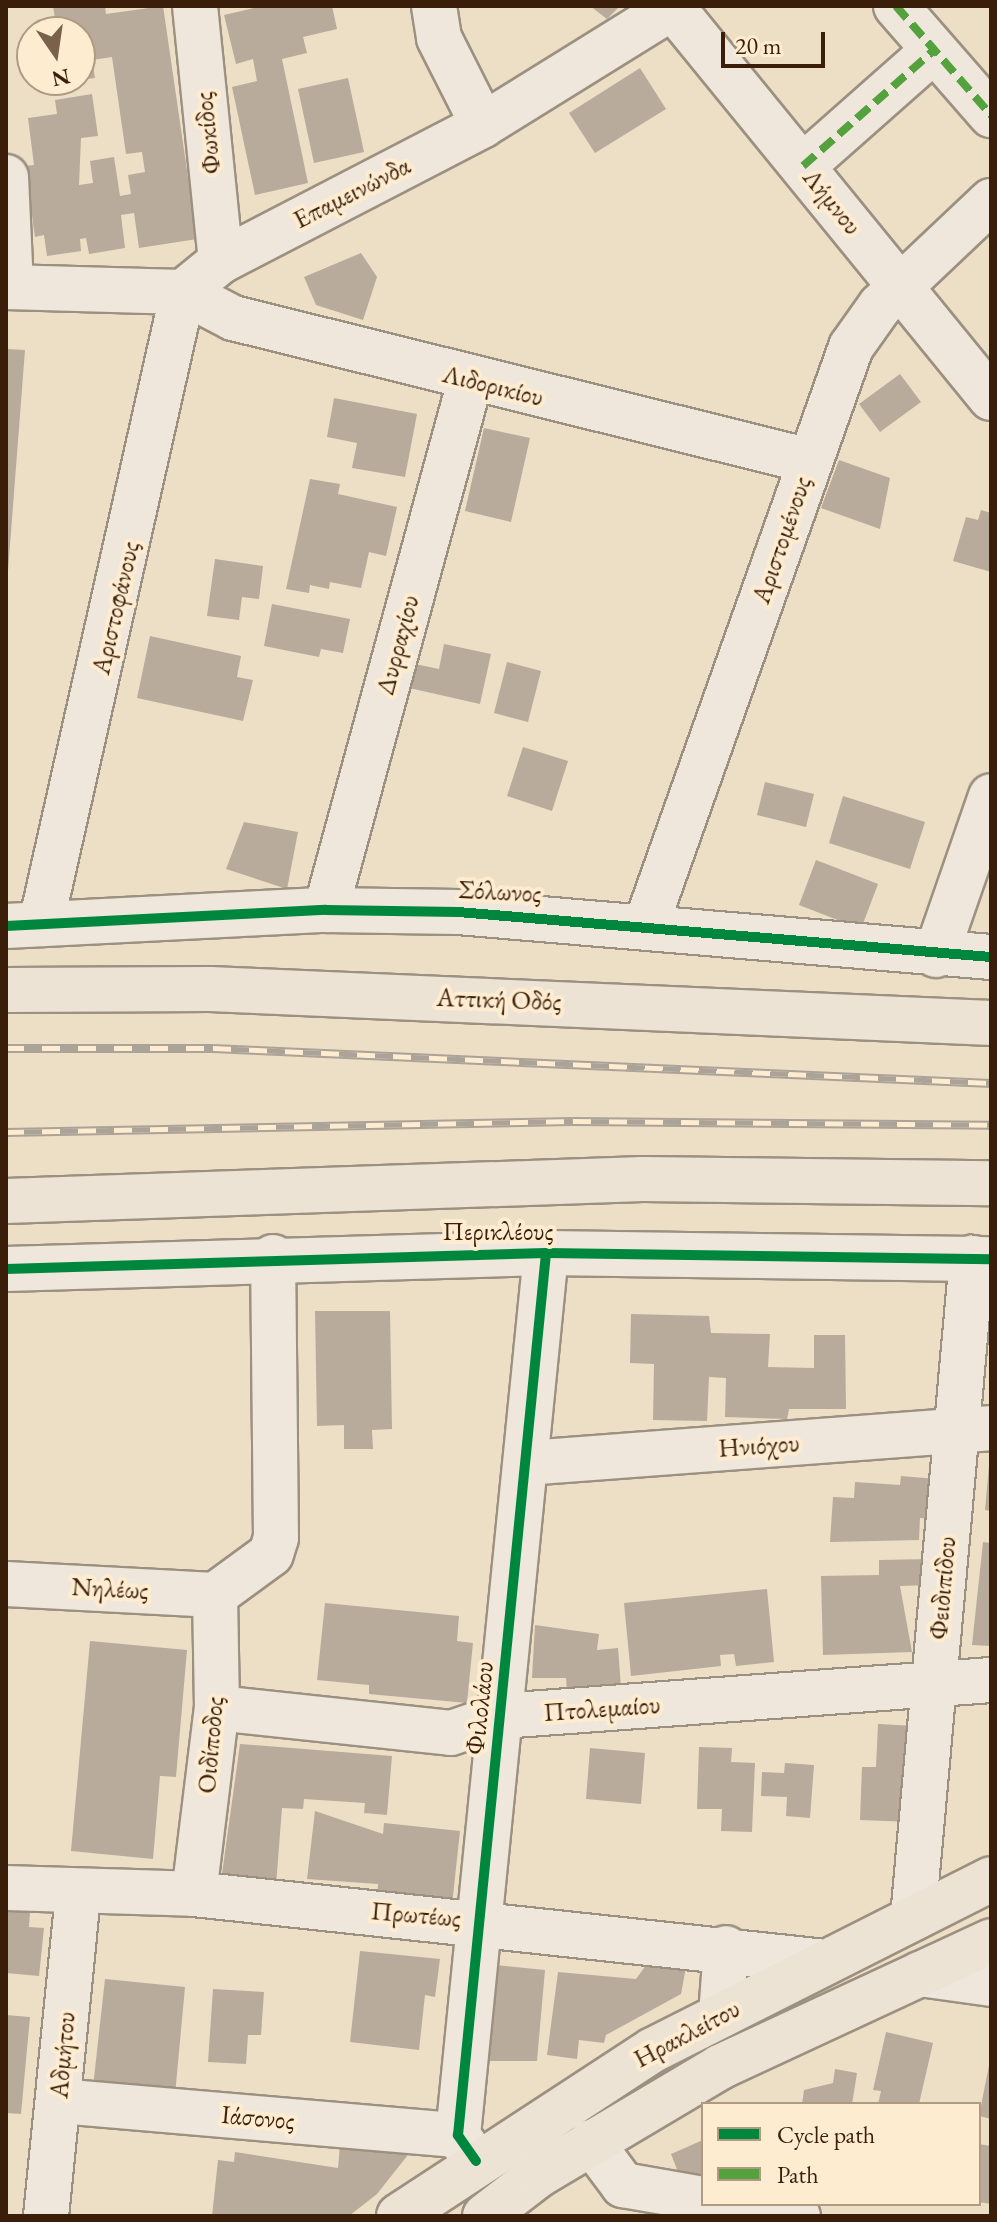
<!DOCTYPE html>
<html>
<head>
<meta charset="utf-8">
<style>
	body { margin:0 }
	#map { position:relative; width:997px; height:2222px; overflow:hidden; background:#eddec6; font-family:"EB Garamond",serif }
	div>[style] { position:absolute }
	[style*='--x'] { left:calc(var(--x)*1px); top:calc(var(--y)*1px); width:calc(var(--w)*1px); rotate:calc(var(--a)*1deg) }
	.building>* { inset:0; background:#b8ab9b }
	.roads { filter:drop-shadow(2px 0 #9c9080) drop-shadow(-2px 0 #9c9080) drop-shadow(0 2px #9c9080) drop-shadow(0 -2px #9c9080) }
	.minor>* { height:44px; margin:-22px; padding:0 22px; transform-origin:22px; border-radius:22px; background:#efe7db }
	.major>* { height:44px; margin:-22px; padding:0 22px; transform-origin:22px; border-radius:22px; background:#ece3d5 }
	.highway>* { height:44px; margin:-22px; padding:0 22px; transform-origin:22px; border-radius:22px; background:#ece3d5 }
	.rail>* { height:9px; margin-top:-4.5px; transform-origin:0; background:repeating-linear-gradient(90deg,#feecd0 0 18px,#aca398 0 36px); box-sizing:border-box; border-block:2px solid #aca398 }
	.quiet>* { height:8px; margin-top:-4px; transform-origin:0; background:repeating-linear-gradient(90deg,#54a23e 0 16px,transparent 0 24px) }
	.cycleway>* { height:10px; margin:-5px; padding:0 5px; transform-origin:5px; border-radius:5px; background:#00873e }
	span { translate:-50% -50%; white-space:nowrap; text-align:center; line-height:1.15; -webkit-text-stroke:8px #feecd0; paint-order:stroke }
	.street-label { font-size:26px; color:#3b1e0a }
	.frame { position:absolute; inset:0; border:8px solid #3b1e0a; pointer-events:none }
	.legend { position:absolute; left:701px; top:2102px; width:280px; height:104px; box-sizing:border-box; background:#feecd0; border:2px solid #b09a81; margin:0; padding:10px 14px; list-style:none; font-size:24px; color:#3b1e0a }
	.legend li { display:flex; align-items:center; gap:16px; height:40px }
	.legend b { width:40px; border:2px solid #b09a81 }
	.north { position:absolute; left:16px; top:16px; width:80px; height:80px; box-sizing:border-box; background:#feecd0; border:2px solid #b09a81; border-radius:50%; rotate:167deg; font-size:22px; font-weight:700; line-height:32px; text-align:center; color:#3b1e0a }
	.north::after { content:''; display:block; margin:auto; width:28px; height:36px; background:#79614c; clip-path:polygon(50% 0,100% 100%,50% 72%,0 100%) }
	.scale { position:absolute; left:721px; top:32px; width:104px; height:36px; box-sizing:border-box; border:4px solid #3b1e0a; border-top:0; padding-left:10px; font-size:24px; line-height:28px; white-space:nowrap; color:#3b1e0a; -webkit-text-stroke:6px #feecd0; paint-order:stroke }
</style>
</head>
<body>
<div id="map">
	<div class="building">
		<i style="clip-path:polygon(53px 6px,105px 6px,106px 14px,163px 6px,197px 239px,139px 248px,134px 213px,121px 215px,125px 248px,89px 254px,86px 238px,80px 239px,81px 251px,47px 256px,44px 235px,35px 237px,25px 166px,34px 165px,28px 118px,57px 114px,55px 100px,92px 94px,98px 136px,81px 138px,79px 185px,93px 183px,90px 161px,114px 157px,120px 196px,131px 194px,128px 175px,145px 172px,142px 152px,126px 154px,112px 57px,92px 60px,95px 78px,80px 80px,80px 32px,57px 32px)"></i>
		<i style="clip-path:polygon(262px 6px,332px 6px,337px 29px,303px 37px,307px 53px,282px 59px,308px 183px,255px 195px,232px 87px,257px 81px,253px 59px,236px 64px,224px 15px)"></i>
		<i style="clip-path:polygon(590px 6px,620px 6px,607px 19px)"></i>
		<i style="clip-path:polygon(32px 38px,32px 66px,30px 66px,26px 39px)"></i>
		<i style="clip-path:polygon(640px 68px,666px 109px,595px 153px,569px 113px)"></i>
		<i style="clip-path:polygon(348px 78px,364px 152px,314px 163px,298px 89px)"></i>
		<i style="clip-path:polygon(361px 253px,377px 277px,363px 320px,316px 305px,304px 277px)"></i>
		<i style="clip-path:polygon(6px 349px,25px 350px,8px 571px,6px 570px)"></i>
		<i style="clip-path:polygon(900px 374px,921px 402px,880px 432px,859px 404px)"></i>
		<i style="clip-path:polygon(334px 398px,417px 414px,405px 477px,352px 468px,357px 443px,327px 437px)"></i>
		<i style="clip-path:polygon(484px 428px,530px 438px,511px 522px,465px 511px)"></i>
		<i style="clip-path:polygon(839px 460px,890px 478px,880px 529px,821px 508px)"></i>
		<i style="clip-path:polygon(310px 479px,340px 484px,338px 494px,397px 507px,386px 556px,369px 552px,361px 588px,330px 582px,329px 589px,310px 585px,309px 593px,286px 589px)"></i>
		<i style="clip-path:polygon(981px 510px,991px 513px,991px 572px,953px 561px,966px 517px,978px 520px)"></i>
		<i style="clip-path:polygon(215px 559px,263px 566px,259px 599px,242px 597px,239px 620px,207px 616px)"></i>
		<i style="clip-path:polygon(272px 604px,350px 619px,343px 653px,321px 649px,319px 657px,264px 646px)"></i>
		<i style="clip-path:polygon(150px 636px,241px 656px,237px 677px,253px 680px,243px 721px,137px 698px)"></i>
		<i style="clip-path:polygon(444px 644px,491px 654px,480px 704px,405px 687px,410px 663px,439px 669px)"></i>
		<i style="clip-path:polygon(507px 662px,541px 671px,528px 722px,494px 713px)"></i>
		<i style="clip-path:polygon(523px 747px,568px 761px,552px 811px,507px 796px)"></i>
		<i style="clip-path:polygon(765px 782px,814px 794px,806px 827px,757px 815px)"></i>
		<i style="clip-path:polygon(843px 796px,925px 822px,910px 869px,829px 843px)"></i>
		<i style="clip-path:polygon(244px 822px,298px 832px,287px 889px,226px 869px)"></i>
		<i style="clip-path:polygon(816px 860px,878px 884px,861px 929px,799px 905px)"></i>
		<i style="clip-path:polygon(315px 1311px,390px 1311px,392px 1429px,372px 1430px,373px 1449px,344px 1449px,344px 1425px,317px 1426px)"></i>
		<i style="clip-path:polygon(631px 1314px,709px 1316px,711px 1333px,770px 1334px,768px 1367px,814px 1368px,814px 1335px,845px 1335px,846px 1409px,789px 1409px,787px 1419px,725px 1417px,726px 1378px,709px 1377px,707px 1421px,653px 1420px,654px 1364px,630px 1363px)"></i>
		<i style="clip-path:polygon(989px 1466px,991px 1466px,991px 1511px,985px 1510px)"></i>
		<i style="clip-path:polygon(901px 1476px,937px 1479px,934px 1519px,920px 1518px,919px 1540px,830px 1542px,833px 1497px,854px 1498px,855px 1482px,900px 1485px)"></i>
		<i style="clip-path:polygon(983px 1542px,991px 1543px,991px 1646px,972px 1645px)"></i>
		<i style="clip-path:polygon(928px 1559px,929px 1585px,900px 1586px,912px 1652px,823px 1655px,821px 1576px,879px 1575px,879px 1560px)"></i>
		<i style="clip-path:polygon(767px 1589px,774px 1662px,736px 1666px,734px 1654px,720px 1655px,721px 1666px,631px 1676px,624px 1603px)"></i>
		<i style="clip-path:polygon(325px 1603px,459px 1616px,457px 1641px,473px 1643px,467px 1703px,369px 1694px,369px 1685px,317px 1680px)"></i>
		<i style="clip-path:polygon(535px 1625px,599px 1634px,597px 1650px,618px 1648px,621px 1687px,567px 1691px,566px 1678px,532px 1678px)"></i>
		<i style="clip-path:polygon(90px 1641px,187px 1650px,176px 1777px,160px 1776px,153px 1859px,71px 1851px)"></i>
		<i style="clip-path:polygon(878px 1724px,917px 1726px,912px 1822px,860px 1820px,862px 1767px,876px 1767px)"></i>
		<i style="clip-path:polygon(240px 1744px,392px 1756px,387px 1815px,364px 1813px,365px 1803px,304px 1799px,303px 1809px,282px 1808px,276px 1885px,221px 1881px)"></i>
		<i style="clip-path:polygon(699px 1747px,732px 1748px,731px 1762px,755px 1763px,752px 1832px,721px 1831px,722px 1809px,697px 1809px)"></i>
		<i style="clip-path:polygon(590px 1748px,645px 1753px,641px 1804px,586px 1799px)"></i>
		<i style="clip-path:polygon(785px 1763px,814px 1765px,810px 1818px,786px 1816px,787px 1797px,761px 1796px,762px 1772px,784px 1773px)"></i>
		<i style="clip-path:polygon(315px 1811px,383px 1834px,384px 1823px,460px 1831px,452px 1905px,377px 1899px,378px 1884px,307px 1879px)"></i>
		<i style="clip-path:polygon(6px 1909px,30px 1912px,29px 1927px,44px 1928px,39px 1976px,6px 1973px)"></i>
		<i style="clip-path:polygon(360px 1951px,440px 1959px,435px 1997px,425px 1995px,419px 2050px,350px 2042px)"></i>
		<i style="clip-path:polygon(649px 1961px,686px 1967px,681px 1994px,606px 2035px,604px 2043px,579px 2040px,577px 2059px,547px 2055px,558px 1972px,636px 1979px)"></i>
		<i style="clip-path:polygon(487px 1964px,545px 1970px,537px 2061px,477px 2061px)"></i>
		<i style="clip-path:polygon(105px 1979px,185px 1987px,175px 2095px,93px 2087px)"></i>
		<i style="clip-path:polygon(213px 1989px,264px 1992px,261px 2035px,248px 2035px,246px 2064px,208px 2062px)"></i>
		<i style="clip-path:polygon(6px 2015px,30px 2017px,21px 2114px,6px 2113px)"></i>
		<i style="clip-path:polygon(886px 2032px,933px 2043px,919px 2104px,878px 2104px,881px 2091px,873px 2090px)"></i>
		<i style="clip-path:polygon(991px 2055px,991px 2119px,979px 2116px)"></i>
		<i style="clip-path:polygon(835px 2069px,857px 2073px,852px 2104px,802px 2104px,804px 2090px,833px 2083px)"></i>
		<i style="clip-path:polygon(703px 2140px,703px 2178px,678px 2172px,671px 2154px)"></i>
		<i style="clip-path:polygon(340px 2144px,411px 2151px,377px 2194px,349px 2216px,212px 2216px,218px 2160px,234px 2162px,235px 2152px,338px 2168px)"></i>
		<i style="clip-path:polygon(979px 2144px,991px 2146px,991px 2204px,979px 2202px)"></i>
	</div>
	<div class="roads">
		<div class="minor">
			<i style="--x:195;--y:6;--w:256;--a:84.2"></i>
			<i style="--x:434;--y:6;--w:32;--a:81"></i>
			<i style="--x:439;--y:38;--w:97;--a:63.2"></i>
			<i style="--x:896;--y:6;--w:145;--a:48.9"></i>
			<i style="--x:673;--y:8;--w:503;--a:50.81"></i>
			<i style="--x:803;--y:166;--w:174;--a:-41.5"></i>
			<i style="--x:6;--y:177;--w:110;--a:87.4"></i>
			<i style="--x:6;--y:287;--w:177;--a:1.6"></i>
			<i style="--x:183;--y:292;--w:49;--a:-39.2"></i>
			<i style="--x:221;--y:261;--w:295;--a:-27.4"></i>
			<i style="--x:483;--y:125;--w:226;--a:-31.8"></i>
			<i style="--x:183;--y:292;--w:56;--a:27.5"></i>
			<i style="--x:233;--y:318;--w:594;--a:13.92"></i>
			<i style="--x:326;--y:910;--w:548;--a:-74.77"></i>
			<i style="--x:41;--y:924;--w:648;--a:-77.34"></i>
			<i style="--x:646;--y:925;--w:613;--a:-70.47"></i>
			<i style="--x:851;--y:347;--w:50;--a:-54.7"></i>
			<i style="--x:880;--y:306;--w:153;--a:-43.4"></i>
			<i style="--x:6;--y:926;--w:320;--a:-2.9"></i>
			<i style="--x:326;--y:910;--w:132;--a:0.9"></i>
			<i style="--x:458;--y:912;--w:535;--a:4.83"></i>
			<i style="--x:936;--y:955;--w:168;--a:-70.9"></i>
			<i style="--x:6;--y:1269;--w:540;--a:-1.7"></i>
			<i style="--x:546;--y:1253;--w:445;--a:0.8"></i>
			<i style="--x:527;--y:1463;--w:465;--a:-4.3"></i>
			<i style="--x:6;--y:1584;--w:209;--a:3"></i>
			<i style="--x:215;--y:1595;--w:69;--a:-36.2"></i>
			<i style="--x:271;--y:1554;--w:17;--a:-73"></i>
			<i style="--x:276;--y:1538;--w:281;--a:-90.6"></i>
			<i style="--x:217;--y:1708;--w:235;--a:6.1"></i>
			<i style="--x:451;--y:1733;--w:53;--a:-18.8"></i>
			<i style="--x:501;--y:1716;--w:491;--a:-4.2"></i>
			<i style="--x:6;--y:1888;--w:188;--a:1.8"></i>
			<i style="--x:194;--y:1894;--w:635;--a:6.15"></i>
			<i style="--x:194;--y:1894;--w:187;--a:-83"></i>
			<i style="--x:217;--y:1708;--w:113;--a:-91"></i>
			<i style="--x:913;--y:1918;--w:663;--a:-84.89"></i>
			<i style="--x:920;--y:1974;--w:72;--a:8"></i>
			<i style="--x:721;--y:2015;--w:67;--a:-85.7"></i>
			<i style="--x:59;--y:2101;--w:400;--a:4.9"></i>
			<i style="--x:591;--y:2142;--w:54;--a:53.3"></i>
			<i style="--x:623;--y:2185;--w:81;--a:9.9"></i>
			<i style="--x:476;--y:2161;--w:32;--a:-125"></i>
			<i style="--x:458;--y:2135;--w:886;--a:-84.3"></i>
			<i style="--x:729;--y:2204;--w:70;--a:9.9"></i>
			<i style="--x:46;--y:2216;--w:324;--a:-84.3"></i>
		</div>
		<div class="major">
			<i style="--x:399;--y:2216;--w:303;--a:-33.2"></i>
			<i style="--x:653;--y:2050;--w:379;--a:-26.8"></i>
			<i style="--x:485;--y:2216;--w:69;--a:-37.4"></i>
			<i style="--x:540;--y:2174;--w:209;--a:-30.7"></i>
			<i style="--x:720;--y:2067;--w:299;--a:-24.9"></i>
		</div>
		<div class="highway">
			<i style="--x:6;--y:990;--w:204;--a:-0.3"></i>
			<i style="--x:210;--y:989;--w:782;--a:2.49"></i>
			<i style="--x:6;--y:1201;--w:637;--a:-1.98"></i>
			<i style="--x:643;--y:1179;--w:348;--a:0.7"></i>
		</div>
	</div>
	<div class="rail">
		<i style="--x:6;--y:1048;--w:207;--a:0"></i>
		<i style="--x:213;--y:1048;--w:779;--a:2.58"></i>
		<i style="--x:6;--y:1132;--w:567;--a:-1.11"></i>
		<i style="--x:573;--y:1121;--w:418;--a:0.5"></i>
	</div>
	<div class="quiet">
		<i style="--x:896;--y:6;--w:145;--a:48.9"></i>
		<i style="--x:803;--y:166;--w:174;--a:-41.5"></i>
	</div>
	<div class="cycleway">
		<i style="--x:6;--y:926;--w:320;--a:-2.9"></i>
		<i style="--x:326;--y:910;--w:132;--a:0.9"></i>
		<i style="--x:458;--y:912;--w:535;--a:4.83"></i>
		<i style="--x:6;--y:1269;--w:540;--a:-1.7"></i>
		<i style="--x:546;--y:1253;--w:445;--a:0.8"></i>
		<i style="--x:476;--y:2161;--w:32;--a:-125"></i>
		<i style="--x:458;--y:2135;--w:886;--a:-84.3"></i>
	</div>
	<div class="street-label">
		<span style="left:208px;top:133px;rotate:-96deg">Φωκίδος</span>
		<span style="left:352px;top:193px;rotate:-27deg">Επαμεινώνδα</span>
		<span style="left:832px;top:202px;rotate:51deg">Λήμνου</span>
		<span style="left:493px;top:386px;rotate:14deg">Λιδορικίου</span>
		<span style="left:782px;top:540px;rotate:-71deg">Αριστομένους</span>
		<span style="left:116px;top:608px;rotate:-77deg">Αριστοφάνους</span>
		<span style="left:398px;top:645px;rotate:-75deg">Δυρραχίου</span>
		<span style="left:500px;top:892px;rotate:3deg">Σόλωνος</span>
		<span style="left:499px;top:1000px;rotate:2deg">Αττική Οδός</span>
		<span style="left:498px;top:1232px">Περικλέους</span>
		<span style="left:759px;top:1446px;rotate:-4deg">Ηνιόχου</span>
		<span style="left:943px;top:1588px;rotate:-85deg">Φειδιπίδου</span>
		<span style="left:110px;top:1589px;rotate:3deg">Νηλέως</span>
		<span style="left:480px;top:1708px;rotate:-84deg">Φιλολάου</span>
		<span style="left:602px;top:1709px;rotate:-4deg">Πτολεμαίου</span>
		<span style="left:211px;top:1745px;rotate:-85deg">Οιδίποδος</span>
		<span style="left:416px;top:1915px;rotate:5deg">Πρωτέως</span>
		<span style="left:687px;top:2034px;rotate:-28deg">Ηρακλείτου</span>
		<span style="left:63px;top:2055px;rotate:-85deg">Αδμήτου</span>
		<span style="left:258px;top:2118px;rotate:5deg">Ιάσονος</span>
	</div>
	<div class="frame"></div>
	<ul class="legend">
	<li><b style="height:10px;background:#00873e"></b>Cycle path</li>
	<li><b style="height:10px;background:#54a23e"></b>Path</li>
	</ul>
	<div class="north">N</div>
	<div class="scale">20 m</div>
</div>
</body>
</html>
